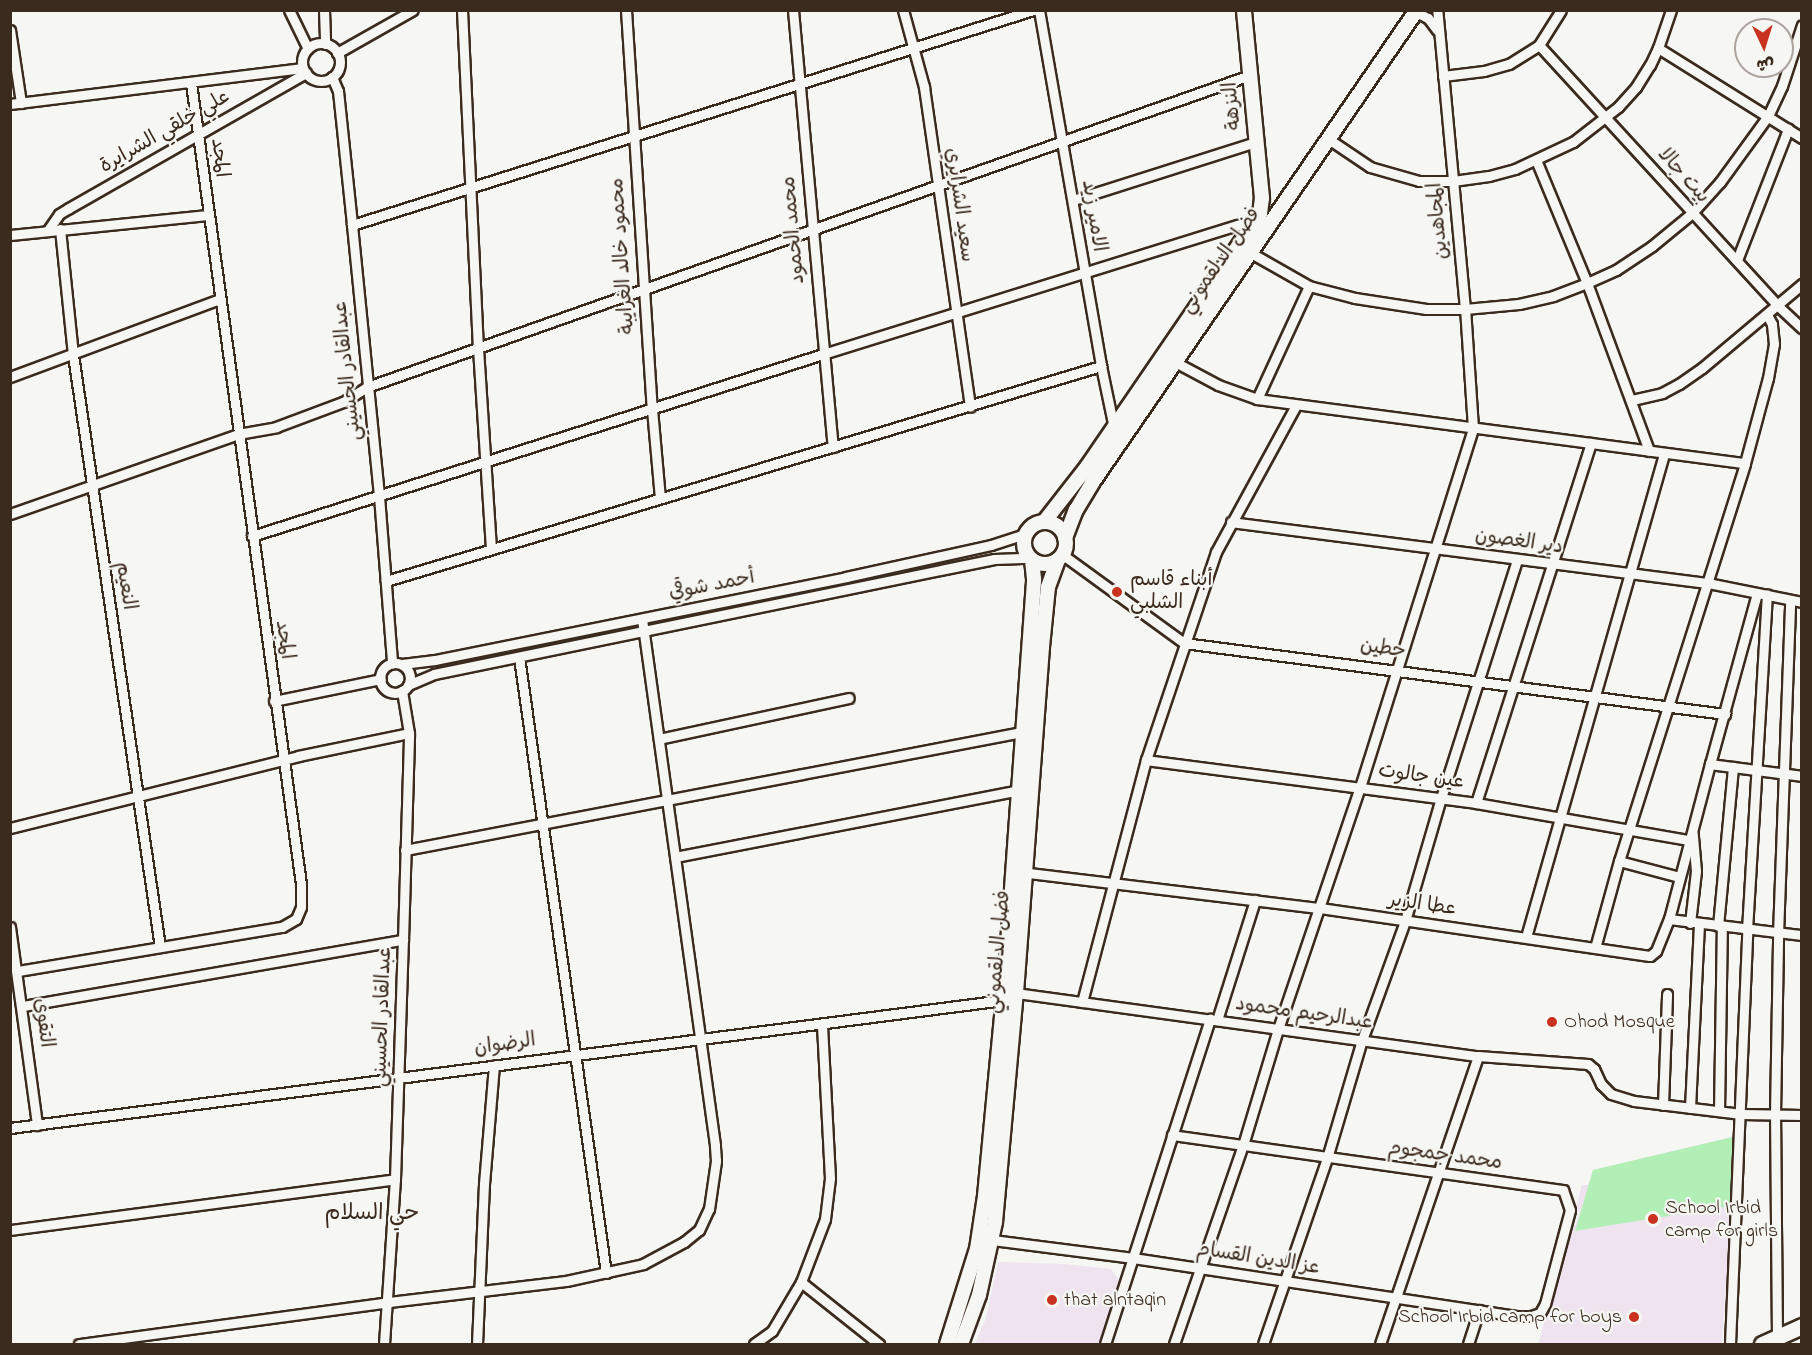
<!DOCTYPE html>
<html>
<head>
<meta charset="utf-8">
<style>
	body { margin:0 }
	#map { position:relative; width:1812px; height:1355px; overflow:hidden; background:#f6f6f2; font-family:"Indie Flower","Playpen Sans Arabic",sans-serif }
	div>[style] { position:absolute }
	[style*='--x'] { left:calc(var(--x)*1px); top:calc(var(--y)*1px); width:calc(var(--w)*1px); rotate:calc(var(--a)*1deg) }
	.built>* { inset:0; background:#eee3ee }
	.green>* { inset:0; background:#b1efb6 }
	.roads { filter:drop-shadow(2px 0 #3b2a1e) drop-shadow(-2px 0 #3b2a1e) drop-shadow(0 2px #3b2a1e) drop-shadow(0 -2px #3b2a1e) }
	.street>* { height:9px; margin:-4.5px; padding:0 4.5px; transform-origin:4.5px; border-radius:4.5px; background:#f6f6f2 }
	.street>.ring { margin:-4.5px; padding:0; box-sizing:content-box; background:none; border:9px solid #f6f6f2; border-radius:50% }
	.secondary>* { height:14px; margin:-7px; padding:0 7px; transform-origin:7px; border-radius:7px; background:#f6f6f2 }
	.secondary>.ring { margin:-7px; padding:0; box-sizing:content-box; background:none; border:14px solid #f6f6f2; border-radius:50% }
	.primary>* { height:15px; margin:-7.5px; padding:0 7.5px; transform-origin:7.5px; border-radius:7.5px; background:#f6f6f2 }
	.dots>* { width:16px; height:16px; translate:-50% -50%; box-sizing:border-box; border:3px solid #f6f6f2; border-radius:50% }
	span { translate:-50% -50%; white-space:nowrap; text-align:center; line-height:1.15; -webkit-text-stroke:4.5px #f6f6f2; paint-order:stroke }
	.street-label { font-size:20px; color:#3b2a1e }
	.poi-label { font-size:20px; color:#3b2a1e }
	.left { translate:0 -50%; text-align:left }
	.right { translate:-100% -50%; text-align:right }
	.quarter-label { font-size:22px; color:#3b2a1e }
	.frame { position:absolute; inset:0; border:12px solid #3b2a1e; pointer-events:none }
	.north { position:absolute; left:1734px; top:18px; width:60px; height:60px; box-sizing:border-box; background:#f6f6f2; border:2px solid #aba49d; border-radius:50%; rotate:176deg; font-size:16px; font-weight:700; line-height:24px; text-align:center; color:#3b2a1e }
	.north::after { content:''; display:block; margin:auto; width:21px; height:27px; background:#c8321e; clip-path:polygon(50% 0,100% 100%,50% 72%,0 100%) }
</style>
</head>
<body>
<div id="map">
	<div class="built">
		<i style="clip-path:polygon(1736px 1136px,1722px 1344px,1538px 1344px,1571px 1227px,1575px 1225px,1580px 1212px,1576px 1207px,1582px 1185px,1589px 1185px,1593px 1170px)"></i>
		<i style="clip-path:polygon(998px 1262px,1064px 1264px,1111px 1269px,1121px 1283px,1098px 1344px,975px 1344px,986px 1318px)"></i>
	</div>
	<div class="green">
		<i style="clip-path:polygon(1737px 1136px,1730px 1206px,1575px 1231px,1593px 1170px)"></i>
	</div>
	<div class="roads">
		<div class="street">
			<i style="--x:289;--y:10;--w:43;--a:64"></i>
			<i style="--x:324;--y:10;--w:34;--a:88"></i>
			<i style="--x:462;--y:10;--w:338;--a:87.3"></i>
			<i style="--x:478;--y:348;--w:201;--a:86.3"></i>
			<i style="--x:626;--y:10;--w:400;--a:86.3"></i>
			<i style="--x:652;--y:409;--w:89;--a:84.9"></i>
			<i style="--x:793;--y:10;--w:439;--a:84.8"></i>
			<i style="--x:903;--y:10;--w:80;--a:74.7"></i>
			<i style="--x:924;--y:87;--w:323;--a:81.8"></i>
			<i style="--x:1039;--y:10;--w:361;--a:80.1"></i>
			<i style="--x:1101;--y:366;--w:63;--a:78.2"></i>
			<i style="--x:1416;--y:12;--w:13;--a:27"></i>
			<i style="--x:1428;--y:18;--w:15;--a:53"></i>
			<i style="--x:10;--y:30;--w:74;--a:81.4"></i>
			<i class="ring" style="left:302px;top:43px;width:29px;height:29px"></i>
			<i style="--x:1539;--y:45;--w:352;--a:47.5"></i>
			<i style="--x:1777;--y:305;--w:34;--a:43"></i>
			<i style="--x:1658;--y:48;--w:170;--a:32"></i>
			<i style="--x:337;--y:53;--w:87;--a:-29.5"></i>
			<i style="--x:1443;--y:76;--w:41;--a:-7"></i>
			<i style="--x:1484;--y:71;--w:26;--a:-16"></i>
			<i style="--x:1509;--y:64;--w:36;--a:-32"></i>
			<i style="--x:1539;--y:45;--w:41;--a:-57.8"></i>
			<i style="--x:332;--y:77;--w:15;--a:67"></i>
			<i style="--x:338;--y:91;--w:135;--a:84"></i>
			<i style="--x:352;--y:225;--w:272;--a:84.3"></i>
			<i style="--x:379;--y:496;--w:168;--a:85.5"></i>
			<i style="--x:10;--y:104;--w:295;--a:-7"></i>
			<i style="--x:1327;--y:138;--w:52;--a:34"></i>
			<i style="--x:1370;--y:167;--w:51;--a:15.9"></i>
			<i style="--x:1419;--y:181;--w:34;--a:0"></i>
			<i style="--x:1453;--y:181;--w:36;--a:-8"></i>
			<i style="--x:1489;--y:176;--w:27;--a:-15"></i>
			<i style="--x:1515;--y:169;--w:64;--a:-25"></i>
			<i style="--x:1573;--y:142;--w:57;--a:-37.9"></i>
			<i style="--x:1618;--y:107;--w:27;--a:-48"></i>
			<i style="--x:1636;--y:87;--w:26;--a:-58"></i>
			<i style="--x:1650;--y:65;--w:19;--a:-65"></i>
			<i style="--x:1658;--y:48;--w:40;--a:-71.1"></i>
			<i style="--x:1536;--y:160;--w:133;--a:67.5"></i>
			<i style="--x:1587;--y:283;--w:179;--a:69.7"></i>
			<i style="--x:1073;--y:200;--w:192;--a:-17.6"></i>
			<i style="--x:352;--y:225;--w:714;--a:-17.52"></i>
			<i style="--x:60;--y:229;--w:127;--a:84.1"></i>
			<i style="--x:73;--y:355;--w:598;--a:81.64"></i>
			<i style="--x:48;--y:230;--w:19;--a:-55"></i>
			<i style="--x:59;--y:214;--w:12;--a:-31"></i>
			<i style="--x:69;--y:208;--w:273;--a:-29.7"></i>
			<i style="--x:10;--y:235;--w:199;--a:-5.8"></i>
			<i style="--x:1251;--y:253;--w:67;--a:29.6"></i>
			<i style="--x:1309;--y:286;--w:48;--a:14.6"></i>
			<i style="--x:1355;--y:298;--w:72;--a:8.8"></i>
			<i style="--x:1426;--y:309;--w:39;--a:0"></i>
			<i style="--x:1465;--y:309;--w:54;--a:-5.3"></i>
			<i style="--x:1519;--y:304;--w:35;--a:-13"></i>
			<i style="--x:1553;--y:296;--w:36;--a:-21"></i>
			<i style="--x:1587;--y:283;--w:32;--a:-24"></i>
			<i style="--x:1616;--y:270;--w:43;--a:-33.7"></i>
			<i style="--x:1652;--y:246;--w:52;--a:-39.5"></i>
			<i style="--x:1692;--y:213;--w:42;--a:-47.9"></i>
			<i style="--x:1720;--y:182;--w:82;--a:-54"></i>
			<i style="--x:1768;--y:116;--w:33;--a:-65"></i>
			<i style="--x:1782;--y:86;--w:64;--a:-71.8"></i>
			<i style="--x:1737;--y:260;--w:141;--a:-68.7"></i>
			<i style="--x:1175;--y:362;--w:49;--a:28.1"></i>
			<i style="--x:1218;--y:385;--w:41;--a:19.7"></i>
			<i style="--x:1257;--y:399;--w:492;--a:7.5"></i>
			<i style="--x:1745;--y:463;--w:88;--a:-74.9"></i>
			<i style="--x:1768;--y:378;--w:35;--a:-80"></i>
			<i style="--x:1774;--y:344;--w:20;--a:-96"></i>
			<i style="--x:1772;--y:324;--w:10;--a:-119"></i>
			<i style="--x:10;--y:377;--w:224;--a:-20.4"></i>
			<i style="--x:1257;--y:399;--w:124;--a:-65.3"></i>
			<i style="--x:1632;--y:400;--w:31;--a:-13"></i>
			<i style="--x:1662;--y:393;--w:19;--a:-28"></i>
			<i style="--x:1679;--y:384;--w:28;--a:-35"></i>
			<i style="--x:1702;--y:368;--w:131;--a:-40"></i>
			<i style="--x:10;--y:514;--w:242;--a:-19.3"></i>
			<i style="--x:238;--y:434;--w:39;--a:-10"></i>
			<i style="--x:276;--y:427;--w:72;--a:-20.5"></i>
			<i style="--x:343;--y:402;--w:28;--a:-32"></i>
			<i style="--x:367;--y:387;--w:937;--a:-19.46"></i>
			<i style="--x:1231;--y:522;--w:481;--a:7.3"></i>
			<i style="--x:1708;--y:583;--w:96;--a:11.4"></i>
			<i style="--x:252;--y:536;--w:599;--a:-17.68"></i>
			<i style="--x:823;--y:354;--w:435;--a:-17.3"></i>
			<i style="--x:1238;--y:225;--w:17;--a:-7"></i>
			<i style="--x:1063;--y:555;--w:150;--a:36"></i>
			<i style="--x:1184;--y:643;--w:546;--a:7.48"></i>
			<i style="--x:386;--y:581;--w:747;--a:-16.74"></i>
			<i style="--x:519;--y:657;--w:622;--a:81.96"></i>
			<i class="ring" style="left:380px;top:663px;width:21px;height:21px"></i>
			<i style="--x:402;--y:664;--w:33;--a:-7"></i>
			<i style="--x:435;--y:660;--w:419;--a:-11.4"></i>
			<i style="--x:846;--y:577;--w:148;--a:-12.4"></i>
			<i style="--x:991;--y:545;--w:38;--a:-18"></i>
			<i style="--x:408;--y:685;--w:28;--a:-23"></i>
			<i style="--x:434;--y:674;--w:572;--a:-11.6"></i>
			<i style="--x:994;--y:559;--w:36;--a:-2"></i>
			<i style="--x:274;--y:701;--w:109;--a:-11.6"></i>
			<i style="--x:659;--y:739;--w:194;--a:-12.2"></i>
			<i style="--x:1146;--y:760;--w:333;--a:7.4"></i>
			<i style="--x:1476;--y:803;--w:216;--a:9.9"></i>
			<i style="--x:1710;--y:764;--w:177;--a:-74.6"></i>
			<i style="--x:1476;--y:803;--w:378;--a:-72.3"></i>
			<i style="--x:10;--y:828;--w:297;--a:-14"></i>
			<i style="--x:298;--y:756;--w:113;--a:-11.7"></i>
			<i style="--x:405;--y:850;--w:628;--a:-10.83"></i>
			<i style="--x:675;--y:857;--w:350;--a:-11"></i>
			<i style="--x:1619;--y:861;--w:62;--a:14.9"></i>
			<i style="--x:1021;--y:872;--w:301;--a:6.9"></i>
			<i style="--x:1320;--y:908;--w:333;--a:8.3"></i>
			<i style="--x:1650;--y:956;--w:8;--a:-40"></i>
			<i style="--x:1656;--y:951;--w:35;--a:-68"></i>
			<i style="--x:1669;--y:919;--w:160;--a:-75.2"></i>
			<i style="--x:1710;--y:764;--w:93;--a:7.4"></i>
			<i style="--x:1669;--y:919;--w:134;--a:6.9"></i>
			<i style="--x:1690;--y:923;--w:52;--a:-83.4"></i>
			<i style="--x:1696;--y:871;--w:38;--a:-95"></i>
			<i style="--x:1718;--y:926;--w:160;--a:-84.6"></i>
			<i style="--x:10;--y:927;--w:200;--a:82.2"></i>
			<i style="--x:1526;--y:937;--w:502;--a:-74.05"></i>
			<i style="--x:1595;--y:948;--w:90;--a:-74.6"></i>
			<i style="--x:1619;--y:861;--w:417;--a:-72.4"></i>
			<i style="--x:18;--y:971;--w:268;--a:-9.5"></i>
			<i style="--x:282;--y:927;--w:16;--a:-30"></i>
			<i style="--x:296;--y:919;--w:13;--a:-67"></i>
			<i style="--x:301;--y:907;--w:23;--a:-90"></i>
			<i style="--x:301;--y:884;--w:809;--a:-97.82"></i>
			<i style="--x:1016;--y:993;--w:466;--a:7.8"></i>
			<i style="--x:1478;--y:1056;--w:110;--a:4.2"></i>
			<i style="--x:1588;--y:1064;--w:8;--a:40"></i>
			<i style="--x:1594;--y:1069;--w:17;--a:65"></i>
			<i style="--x:1601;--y:1084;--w:14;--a:45"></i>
			<i style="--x:1611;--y:1094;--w:24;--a:17"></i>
			<i style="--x:1634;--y:1101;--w:108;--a:6.9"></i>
			<i style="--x:1741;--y:1114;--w:61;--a:0.9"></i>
			<i style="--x:1082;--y:1002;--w:250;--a:-75.2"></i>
			<i style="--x:1146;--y:760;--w:219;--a:-71.4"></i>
			<i style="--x:1216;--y:552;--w:167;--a:-61.4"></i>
			<i style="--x:23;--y:1006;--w:386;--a:-9.9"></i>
			<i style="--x:1217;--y:1020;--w:126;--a:-72.4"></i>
			<i style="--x:1663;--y:1105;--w:111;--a:-87.9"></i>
			<i style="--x:1690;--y:1108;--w:184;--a:-87.2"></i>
			<i style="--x:1719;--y:1111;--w:184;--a:-89.1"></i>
			<i style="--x:10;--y:1128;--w:1002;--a:-7.34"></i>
			<i style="--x:10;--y:1230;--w:388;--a:-7.5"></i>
			<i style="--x:993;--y:1240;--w:141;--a:7.3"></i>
			<i style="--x:1133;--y:1258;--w:389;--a:8.6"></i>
			<i style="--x:1518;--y:1316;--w:13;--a:0"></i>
			<i style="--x:1531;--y:1316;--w:9;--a:-18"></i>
			<i style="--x:1540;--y:1313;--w:10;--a:-61"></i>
			<i style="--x:1545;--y:1304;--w:97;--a:-75.1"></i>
			<i style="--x:1570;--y:1210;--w:21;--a:-109"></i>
			<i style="--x:1563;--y:1190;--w:395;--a:-172"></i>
			<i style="--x:801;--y:1282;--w:100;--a:38.5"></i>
			<i style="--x:1777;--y:1338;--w:224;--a:-90.5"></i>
			<i style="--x:1775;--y:1114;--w:180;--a:-89"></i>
			<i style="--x:1778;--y:934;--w:333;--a:-87.9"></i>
			<i style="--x:79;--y:1344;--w:313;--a:-7.7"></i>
			<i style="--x:389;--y:1302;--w:178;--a:-6.8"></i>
			<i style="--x:566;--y:1281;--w:79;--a:-12.4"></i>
			<i style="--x:643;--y:1264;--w:47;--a:-28.2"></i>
			<i style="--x:684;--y:1242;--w:19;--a:-39"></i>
			<i style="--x:699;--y:1230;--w:23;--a:-65"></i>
			<i style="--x:709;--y:1209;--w:49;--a:-81.7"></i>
			<i style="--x:716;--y:1161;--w:16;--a:-94"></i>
			<i style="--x:715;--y:1145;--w:531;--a:-97.9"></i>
			<i style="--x:384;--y:1344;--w:165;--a:-86.2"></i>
			<i style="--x:395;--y:1179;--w:239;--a:-88.1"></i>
			<i style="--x:403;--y:940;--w:207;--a:-88.3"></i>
			<i style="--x:409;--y:733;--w:43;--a:-99.5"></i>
			<i style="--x:477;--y:1344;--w:160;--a:-87.5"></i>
			<i style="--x:484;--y:1184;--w:119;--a:-85.2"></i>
			<i style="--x:754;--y:1344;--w:22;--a:-36"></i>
			<i style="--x:772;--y:1331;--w:57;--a:-59.4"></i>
			<i style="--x:801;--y:1282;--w:67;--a:-69.1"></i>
			<i style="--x:825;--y:1219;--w:41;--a:-83"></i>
			<i style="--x:830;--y:1178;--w:154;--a:-93"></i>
			<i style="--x:1105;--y:1344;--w:342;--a:-72.1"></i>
			<i style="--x:1174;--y:1344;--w:211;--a:-70.9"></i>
			<i style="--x:1243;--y:1145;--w:121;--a:-73.2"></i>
			<i style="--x:1278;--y:1029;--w:256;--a:-71.3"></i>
			<i style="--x:1360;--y:787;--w:376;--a:-72.5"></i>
			<i style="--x:1473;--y:428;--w:119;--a:-93.8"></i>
			<i style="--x:1465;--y:309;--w:300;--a:-95.3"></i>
			<i style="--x:1263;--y:1344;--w:197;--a:-71"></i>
			<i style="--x:1327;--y:1158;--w:123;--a:-73.5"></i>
			<i style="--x:1362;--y:1040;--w:127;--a:-70.1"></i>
			<i style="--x:1405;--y:921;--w:128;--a:-73.7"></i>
			<i style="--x:1441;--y:798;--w:250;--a:-72.3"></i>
			<i style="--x:1380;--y:1344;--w:304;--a:-71.2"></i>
			<i style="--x:1468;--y:1344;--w:36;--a:-72"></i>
			<i style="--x:1730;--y:1344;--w:414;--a:-87.6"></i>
			<i style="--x:1747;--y:930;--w:336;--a:-86.6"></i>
		</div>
		<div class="secondary">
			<i class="ring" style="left:1024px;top:522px;width:28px;height:28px"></i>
			<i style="--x:1044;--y:522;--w:70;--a:-52"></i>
			<i style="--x:1087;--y:467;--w:306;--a:-55.6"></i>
			<i style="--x:1260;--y:214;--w:16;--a:-83"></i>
			<i style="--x:1262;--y:198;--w:189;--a:-95.5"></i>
			<i style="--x:1065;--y:538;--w:30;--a:-69"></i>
			<i style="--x:1076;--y:510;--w:31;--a:-59"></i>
			<i style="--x:1092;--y:483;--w:574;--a:-55.51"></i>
			<i style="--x:947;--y:1344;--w:100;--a:-72.5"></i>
			<i style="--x:977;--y:1249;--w:54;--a:-81.4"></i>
			<i style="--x:985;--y:1196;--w:211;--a:-84.6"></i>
			<i style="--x:1005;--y:986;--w:408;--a:-85.9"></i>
			<i style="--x:1034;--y:579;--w:19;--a:-96"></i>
			<i style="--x:961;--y:1344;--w:52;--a:-69.8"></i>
			<i style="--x:979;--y:1295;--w:75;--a:-77.6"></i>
			<i style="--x:995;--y:1222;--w:230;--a:-84.8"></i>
			<i style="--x:1016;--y:993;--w:347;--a:-85.7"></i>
			<i style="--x:1042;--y:647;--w:60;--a:-84.3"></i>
			<i style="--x:1048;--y:587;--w:29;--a:-70"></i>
		</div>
		<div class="primary">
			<i style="--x:1762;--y:1344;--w:44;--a:-24.2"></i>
		</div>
	</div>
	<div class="dots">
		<i style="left:1117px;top:592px;background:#c8321e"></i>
		<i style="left:1552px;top:1022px;background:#c8321e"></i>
		<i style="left:1653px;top:1219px;background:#c8321e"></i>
		<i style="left:1052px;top:1300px;background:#c8321e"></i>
		<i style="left:1634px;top:1317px;background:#c8321e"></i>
	</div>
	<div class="street-label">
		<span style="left:1233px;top:106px;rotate:-95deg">النزهة</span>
		<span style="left:165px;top:132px;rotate:-30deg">علي خلقي الشرايرة</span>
		<span style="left:219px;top:158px;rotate:83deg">المجد</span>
		<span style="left:1683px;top:176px;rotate:48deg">بيت جالا</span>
		<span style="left:959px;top:205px;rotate:82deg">سعيد الشرايري</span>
		<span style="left:1093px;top:216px;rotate:81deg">الامير زيد</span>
		<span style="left:1439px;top:221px;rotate:-95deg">المجاهدين</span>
		<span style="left:794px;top:230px;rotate:-95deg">محمد الحمود</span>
		<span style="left:623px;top:256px;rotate:-94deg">محمود خالد الغرايبة</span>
		<span style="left:1221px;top:261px;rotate:-55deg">فضل الدلقموني</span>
		<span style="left:348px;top:371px;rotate:-96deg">عبدالقادر الحسيني</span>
		<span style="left:1519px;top:542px;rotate:8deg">دير الغصون</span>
		<span style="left:125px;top:586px;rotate:81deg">النعيم</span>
		<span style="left:712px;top:586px;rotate:-11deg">أحمد شوقي</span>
		<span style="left:284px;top:640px;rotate:82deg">المجد</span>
		<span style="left:1383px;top:649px;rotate:8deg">حطين</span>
		<span style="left:1421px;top:777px;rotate:8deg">عين جالوت</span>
		<span style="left:1422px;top:905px;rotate:8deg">عطا الزير</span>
		<span style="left:999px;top:952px;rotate:-85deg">فضل الدلقموني</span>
		<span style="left:1304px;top:1014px;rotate:8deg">عبدالرحيم محمود</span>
		<span style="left:383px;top:1017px;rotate:-88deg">عبدالقادر الحسيني</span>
		<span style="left:43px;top:1023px;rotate:83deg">التقوى</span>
		<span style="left:505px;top:1045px;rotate:-8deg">الرضوان</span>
		<span style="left:1445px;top:1156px;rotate:8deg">محمد جمجوم</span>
		<span style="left:1258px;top:1259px;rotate:9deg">عز الدين القسام</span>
	</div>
	<div class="poi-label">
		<span class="left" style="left:1130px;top:592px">أبناء قاسم<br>الشلبي</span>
		<span class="left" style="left:1564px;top:1022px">Ohod Mosque</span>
		<span class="left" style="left:1665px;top:1220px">School Irbid<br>camp for girls</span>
		<span class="left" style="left:1064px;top:1300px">that alntaqin</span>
		<span class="right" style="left:1622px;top:1317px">School Irbid camp for boys</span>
	</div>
	<div class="quarter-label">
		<span style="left:372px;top:1215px">حي السلام</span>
	</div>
	<div class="frame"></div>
	<div class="north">ش</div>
</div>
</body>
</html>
